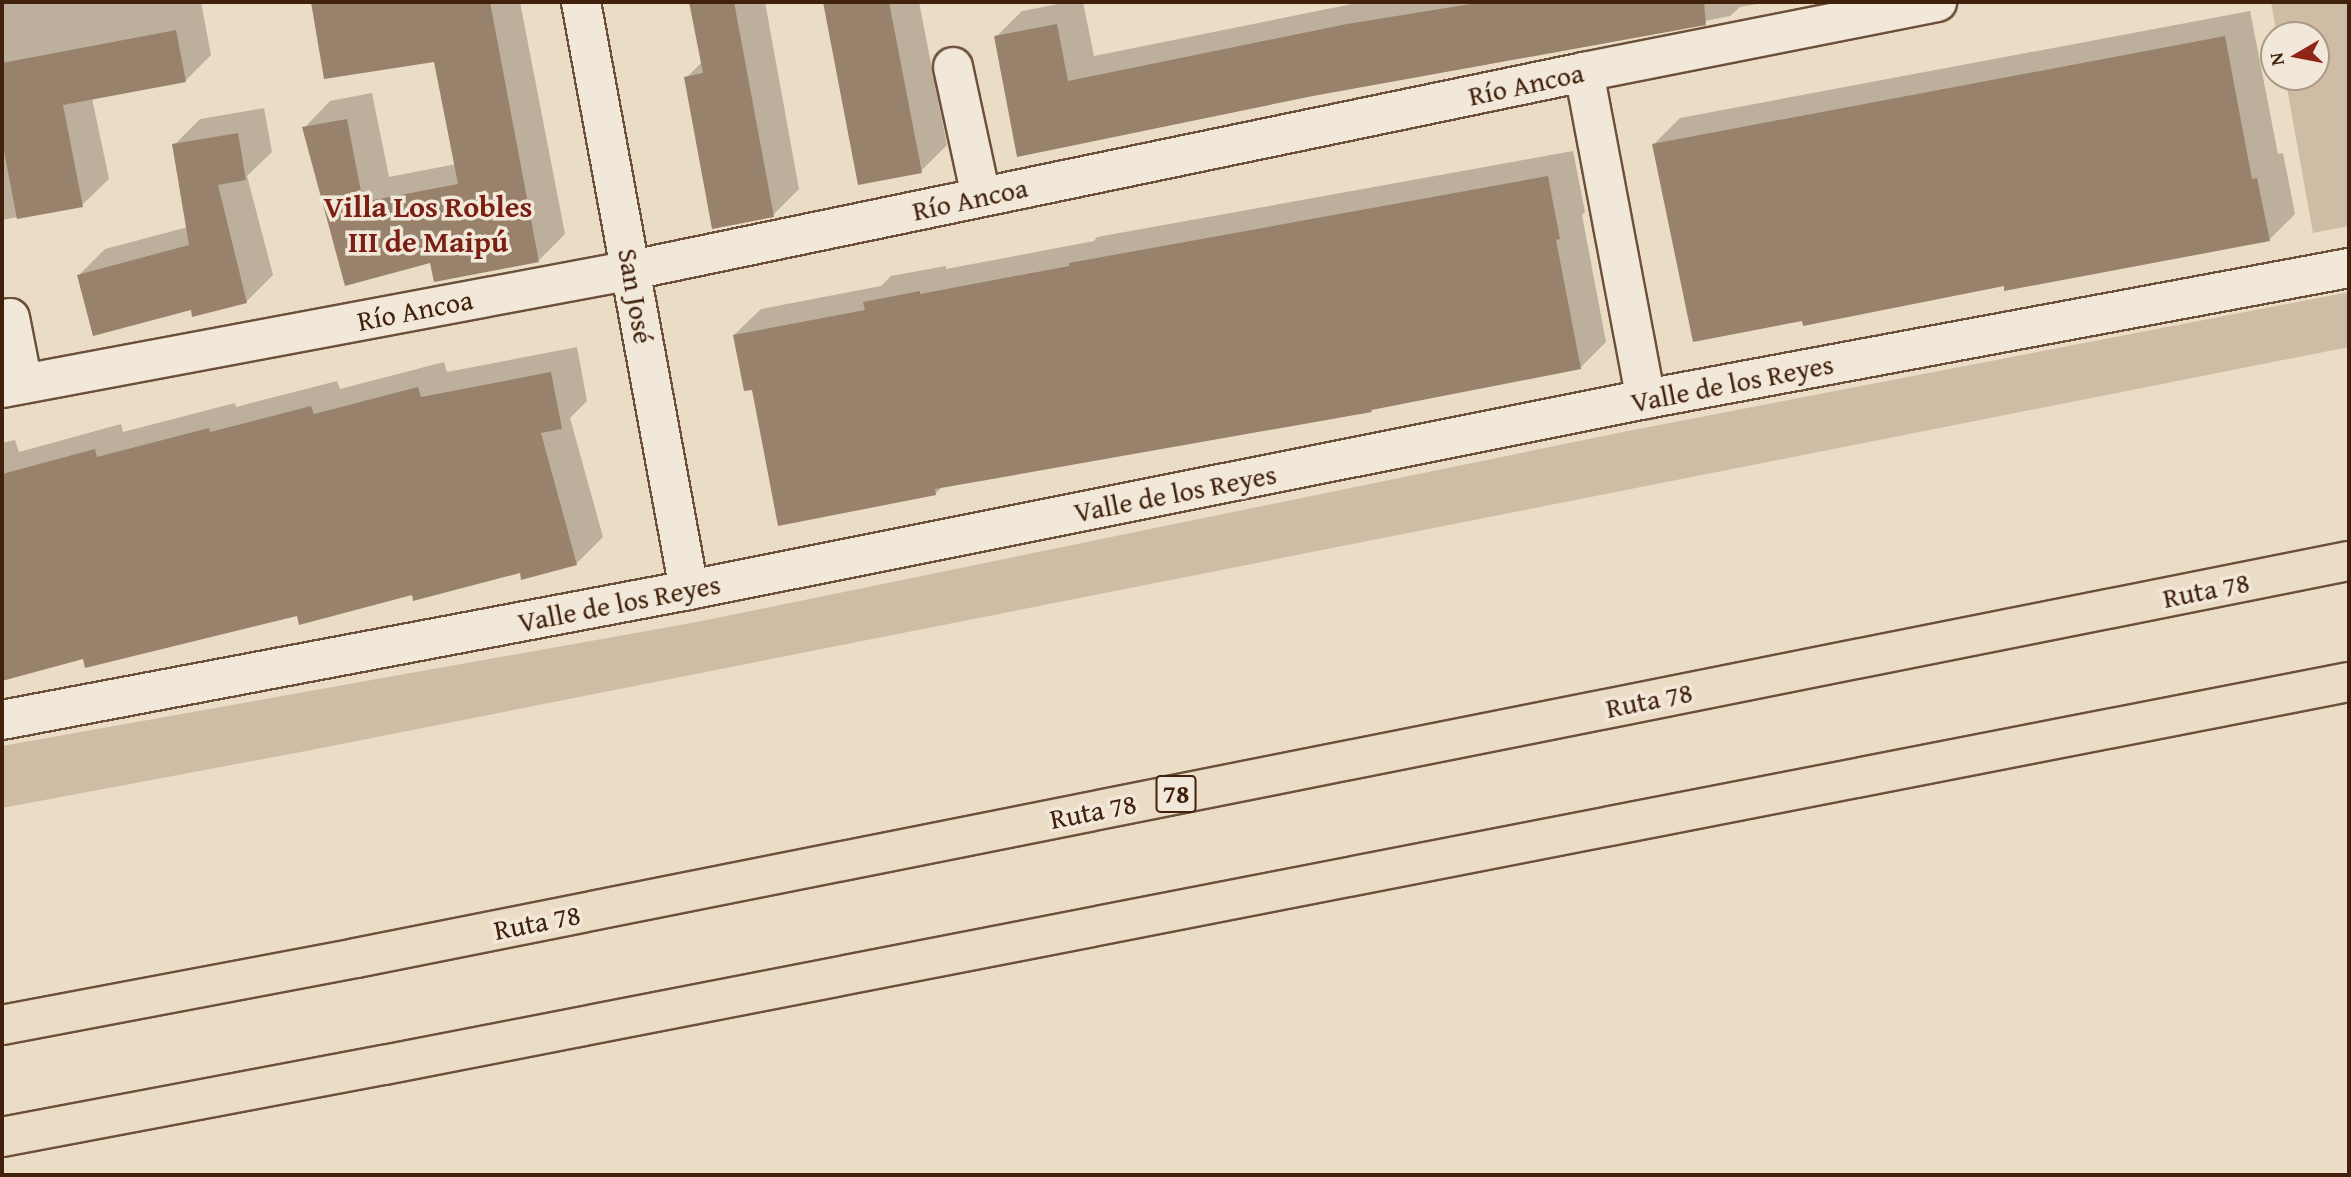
<!DOCTYPE html>
<html>
<head>
<meta charset="utf-8">
<style>
	body { margin:0 }
	#map { position:relative; width:2351px; height:1177px; overflow:hidden; background:#ebdcc5; font-family:"Gentium Book Plus",serif }
	div>[style] { position:absolute }
	[style*='--x'] { left:calc(var(--x)*1px); top:calc(var(--y)*1px); width:calc(var(--w)*1px); rotate:calc(var(--a)*1deg) }
	.green>* { inset:0; background:#cebca5 }
	.shadow>* { inset:0; background:#0003 }
	.building>* { inset:0; background:#99826c }
	.roads { filter:drop-shadow(2px 0 #6c503a) drop-shadow(-2px 0 #6c503a) drop-shadow(0 2px #6c503a) drop-shadow(0 -2px #6c503a) }
	.minor>* { height:38px; margin:-19px; padding:0 19px; transform-origin:19px; border-radius:19px; background:#f2e8d9 }
	.motorway>* { height:38px; margin:-19px; padding:0 19px; transform-origin:19px; border-radius:19px; background:#ebdcc5 }
	span { translate:-50% -50%; white-space:nowrap; text-align:center; line-height:1.15; -webkit-text-stroke:7px #f2e8d9; paint-order:stroke }
	.shield-label span { padding:2px 5px; background:#f2e8d9; border:2px solid; border-radius:5px; -webkit-text-stroke-width:0 }
	.shield-label { font-size:26px; color:#41210b; font-weight:700 }
	.street-label { font-size:28px; color:#41210b }
	.neighbourhood-label { font-size:30px; color:#7a1f14; font-weight:700 }
	.frame { position:absolute; inset:0; border:4px solid #41210b; pointer-events:none }
	.north { position:absolute; left:2260px; top:21px; width:70px; height:70px; box-sizing:border-box; background:#f2e8d9; border:2px solid #ab9887; border-radius:50%; rotate:260deg; font-size:19px; font-weight:700; line-height:28px; text-align:center; color:#41210b }
	.north::after { content:''; display:block; margin:auto; width:24px; height:32px; background:#8f2418; clip-path:polygon(50% 0,100% 100%,50% 72%,0 100%) }
</style>
</head>
<body>
<div id="map">
	<div class="green">
		<i style="clip-path:polygon(2271px 2px,2349px 2px,2349px 226px,2313px 233px,2285px 77px,2316px 77px,2316px 35px,2277px 35px)"></i>
		<i style="clip-path:polygon(2349px 292px,2349px 347px,311px 750px,2px 808px,2px 746px,697px 622px,1628px 431px)"></i>
	</div>
	<div class="shadow">
		<i style="clip-path:polygon(2px 2px,201px 2px,211px 55px,185px 81px,92px 98px,109px 179px,82px 205px,2px 220px)"></i>
		<i style="clip-path:polygon(313px 2px,520px 2px,565px 234px,539px 260px,432px 261px,346px 284px,304px 128px,330px 101px,372px 93px,389px 177px,456px 164px,435px 60px,325px 77px)"></i>
		<i style="clip-path:polygon(691px 2px,765px 2px,799px 189px,773px 215px,686px 78px,703px 61px)"></i>
		<i style="clip-path:polygon(825px 2px,919px 2px,947px 145px,921px 171px,860px 183px)"></i>
		<i style="clip-path:polygon(1069px 2px,1083px 2px,1094px 56px,1362px 2px,1769px 2px,1740px 7px,1730px 16px,1468px 68px,1467px 65px,1313px 95px,1019px 155px,996px 37px,1022px 11px)"></i>
		<i style="clip-path:polygon(2250px 11px,2278px 154px,2283px 153px,2295px 214px,2269px 240px,1804px 319px,1654px 144px,1680px 118px)"></i>
		<i style="clip-path:polygon(264px 108px,272px 152px,247px 176px,273px 275px,247px 301px,194px 315px,192px 308px,79px 275px,105px 249px,188px 227px,174px 145px,200px 119px)"></i>
		<i style="clip-path:polygon(1573px 151px,1585px 212px,1582px 215px,1606px 342px,1580px 368px,1371px 410px,943px 486px,935px 494px,753px 388px,734px 335px,761px 309px,881px 286px,891px 276px,946px 266px,946px 269px,1094px 241px,1097px 237px)"></i>
		<i style="clip-path:polygon(577px 347px,587px 401px,570px 418px,603px 537px,576px 564px,521px 570px,298px 614px,84px 657px,2px 679px,2px 443px,15px 440px,19px 452px,121px 424px,123px 432px,235px 403px,236px 407px,337px 381px,340px 389px,444px 362px,447px 372px)"></i>
	</div>
	<div class="building">
		<i style="clip-path:polygon(311px 2px,490px 2px,539px 262px,434px 282px,430px 263px,345px 286px,302px 127px,347px 119px,363px 202px,458px 184px,434px 62px,324px 79px)"></i>
		<i style="clip-path:polygon(689px 2px,734px 2px,774px 217px,712px 229px,684px 77px,703px 73px)"></i>
		<i style="clip-path:polygon(823px 2px,889px 2px,922px 173px,858px 185px)"></i>
		<i style="clip-path:polygon(1483px 2px,1704px 2px,1706px 25px,1313px 96px,1017px 157px,994px 36px,1057px 24px,1068px 81px,1347px 24px)"></i>
		<i style="clip-path:polygon(176px 30px,186px 82px,63px 105px,83px 207px,17px 219px,2px 141px,2px 63px)"></i>
		<i style="clip-path:polygon(2225px 36px,2252px 179px,2257px 178px,2270px 241px,2004px 291px,2004px 286px,1803px 326px,1802px 321px,1693px 342px,1652px 144px)"></i>
		<i style="clip-path:polygon(238px 133px,246px 180px,218px 185px,247px 303px,192px 317px,191px 310px,93px 336px,77px 275px,189px 245px,172px 144px)"></i>
		<i style="clip-path:polygon(1548px 176px,1560px 239px,1556px 240px,1581px 369px,1371px 410px,1372px 412px,935px 489px,936px 495px,778px 526px,752px 390px,744px 391px,733px 335px,865px 310px,863px 302px,920px 291px,920px 294px,1069px 266px,1069px 263px)"></i>
		<i style="clip-path:polygon(551px 372px,562px 429px,541px 433px,577px 565px,521px 580px,520px 573px,413px 601px,412px 595px,299px 625px,297px 616px,85px 668px,83px 659px,2px 681px,2px 474px,95px 449px,97px 457px,209px 428px,210px 432px,311px 406px,314px 414px,418px 387px,421px 397px)"></i>
	</div>
	<div class="roads">
		<div class="minor">
			<i style="--x:581;--y:2;--w:598;--a:79.59"></i>
			<i style="--x:953;--y:67;--w:133;--a:77.8"></i>
			<i style="--x:1584;--y:72;--w:333;--a:79.3"></i>
			<i style="--x:10;--y:318;--w:67;--a:78.9"></i>
			<i style="--x:2;--y:388;--w:641;--a:-10.61"></i>
			<i style="--x:632;--y:270;--w:972;--a:-11.75"></i>
			<i style="--x:1584;--y:72;--w:360;--a:-11.2"></i>
			<i style="--x:2;--y:720;--w:699;--a:-10.72"></i>
			<i style="--x:689;--y:590;--w:976;--a:-11.29"></i>
			<i style="--x:1646;--y:399;--w:715;--a:-10.56"></i>
		</div>
		<div class="motorway">
			<i style="--x:2;--y:1025;--w:360;--a:-10.7"></i>
			<i style="--x:356;--y:958;--w:2032;--a:-11.27"></i>
			<i style="--x:2;--y:1137;--w:389;--a:-10.7"></i>
			<i style="--x:384;--y:1065;--w:2002;--a:-11.03"></i>
		</div>
	</div>
	<div class="shield-label">
		<span style="left:1176px;top:794px">78</span>
	</div>
	<div class="street-label">
		<span style="left:1526px;top:84px;rotate:-12deg">Río Ancoa</span>
		<span style="left:970px;top:199px;rotate:-12deg">Río Ancoa</span>
		<span style="left:636px;top:296px;rotate:80deg">San José</span>
		<span style="left:415px;top:310px;rotate:-11deg">Río Ancoa</span>
		<span style="left:1732px;top:383px;rotate:-11deg">Valle de los Reyes</span>
		<span style="left:1175px;top:493px;rotate:-11deg">Valle de los Reyes</span>
		<span style="left:2206px;top:590px;rotate:-11deg">Ruta 78</span>
		<span style="left:619px;top:603px;rotate:-11deg">Valle de los Reyes</span>
		<span style="left:1649px;top:700px;rotate:-11deg">Ruta 78</span>
		<span style="left:1093px;top:811px;rotate:-11deg">Ruta 78</span>
		<span style="left:537px;top:922px;rotate:-11deg">Ruta 78</span>
	</div>
	<div class="neighbourhood-label">
		<span style="left:428px;top:223px">Villa Los Robles<br>III de Maipú</span>
	</div>
	<div class="frame"></div>
	<div class="north">N</div>
</div>
</body>
</html>
